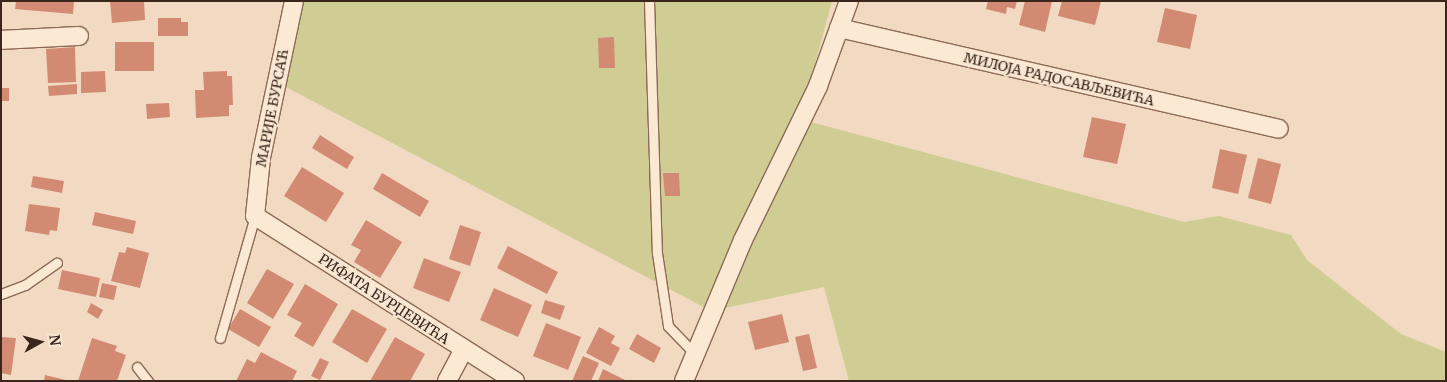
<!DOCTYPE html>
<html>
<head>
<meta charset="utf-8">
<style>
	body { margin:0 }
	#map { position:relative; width:1447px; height:382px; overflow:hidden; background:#f1dac1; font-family:Merriweather,serif }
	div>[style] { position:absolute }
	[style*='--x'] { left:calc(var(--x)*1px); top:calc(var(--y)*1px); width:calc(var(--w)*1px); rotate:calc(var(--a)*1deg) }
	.green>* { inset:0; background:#d0cd94 }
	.building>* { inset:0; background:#d28a73 }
	.roads { filter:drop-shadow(1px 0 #8c6a57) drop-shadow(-1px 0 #8c6a57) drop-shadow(0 1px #8c6a57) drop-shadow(0 -1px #8c6a57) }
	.lane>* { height:9px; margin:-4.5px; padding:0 4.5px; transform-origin:4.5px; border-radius:4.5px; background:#fbe9d4 }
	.street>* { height:18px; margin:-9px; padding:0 9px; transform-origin:9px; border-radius:9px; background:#fbe9d4 }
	span { translate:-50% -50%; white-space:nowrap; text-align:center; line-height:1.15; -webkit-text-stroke:4px #f8e6d1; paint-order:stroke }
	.street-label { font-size:14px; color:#3a261c }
	.frame { position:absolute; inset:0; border:2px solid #3a261c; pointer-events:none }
	.north { position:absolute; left:15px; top:317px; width:50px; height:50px; -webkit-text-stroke:4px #f8e6d1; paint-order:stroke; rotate:83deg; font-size:14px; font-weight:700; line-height:20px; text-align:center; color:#3a261c }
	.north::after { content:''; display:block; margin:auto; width:18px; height:22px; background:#3a261c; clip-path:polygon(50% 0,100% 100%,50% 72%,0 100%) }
</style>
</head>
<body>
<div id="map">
	<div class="green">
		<i style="clip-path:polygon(297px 1px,832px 1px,800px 119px,1184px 222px,1219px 216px,1291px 235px,1307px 260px,1401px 334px,1446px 352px,1446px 381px,849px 381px,824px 287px,711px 311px,282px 85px)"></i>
	</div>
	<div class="building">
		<i style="clip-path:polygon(16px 1px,74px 1px,73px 14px,15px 9px)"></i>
		<i style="clip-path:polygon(110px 1px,144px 1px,145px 20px,112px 23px)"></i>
		<i style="clip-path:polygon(988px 1px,1017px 1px,1015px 9px,1007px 7px,1006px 14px,986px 9px)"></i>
		<i style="clip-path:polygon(1025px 1px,1052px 1px,1045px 32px,1019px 25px)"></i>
		<i style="clip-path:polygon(1062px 1px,1101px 1px,1095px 25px,1058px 16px)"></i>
		<i style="clip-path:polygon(1165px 8px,1197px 15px,1190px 49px,1157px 42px)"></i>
		<i style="clip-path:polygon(158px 18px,181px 18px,181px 22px,188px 22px,188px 36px,158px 36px)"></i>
		<i style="clip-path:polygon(614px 37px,615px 68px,599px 68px,598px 38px)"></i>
		<i style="clip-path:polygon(115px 42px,154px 42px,154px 71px,115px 71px)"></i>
		<i style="clip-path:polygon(75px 47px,76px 82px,48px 83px,46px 49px)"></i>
		<i style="clip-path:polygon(105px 71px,106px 92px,81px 93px,81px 72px)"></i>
		<i style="clip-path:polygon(227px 71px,227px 76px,232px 76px,233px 105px,229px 105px,229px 116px,196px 118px,195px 90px,204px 90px,203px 72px)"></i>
		<i style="clip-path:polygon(77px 84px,77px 94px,49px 96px,48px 86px)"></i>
		<i style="clip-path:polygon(1px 88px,9px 88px,9px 101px,1px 101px)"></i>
		<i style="clip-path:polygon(169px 103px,170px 117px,147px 119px,146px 104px)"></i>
		<i style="clip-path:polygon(1092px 117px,1126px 124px,1117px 164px,1083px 157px)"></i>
		<i style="clip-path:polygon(320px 135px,354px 157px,347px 169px,312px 148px)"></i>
		<i style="clip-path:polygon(1220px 149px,1247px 155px,1238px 194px,1212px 188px)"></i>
		<i style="clip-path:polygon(1258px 158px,1281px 164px,1271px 204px,1248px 198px)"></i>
		<i style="clip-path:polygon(302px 167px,344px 193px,326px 222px,284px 196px)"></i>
		<i style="clip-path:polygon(382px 173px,429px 201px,420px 217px,373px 189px)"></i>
		<i style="clip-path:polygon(663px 173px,679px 173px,680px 196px,665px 196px)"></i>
		<i style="clip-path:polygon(33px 176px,64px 181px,62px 193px,31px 187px)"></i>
		<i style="clip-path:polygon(29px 204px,60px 208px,57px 231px,50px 230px,49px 235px,25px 231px)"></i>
		<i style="clip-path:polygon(95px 212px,136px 221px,133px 234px,92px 225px)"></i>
		<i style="clip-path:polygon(366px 220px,402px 242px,380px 278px,354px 262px,361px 250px,351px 245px)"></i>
		<i style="clip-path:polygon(460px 225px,481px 232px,470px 266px,449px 259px)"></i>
		<i style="clip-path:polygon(508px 246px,558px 272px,547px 294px,497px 268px)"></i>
		<i style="clip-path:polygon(127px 247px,149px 253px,140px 288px,111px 281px,119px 252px,125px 253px)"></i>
		<i style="clip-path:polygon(424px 258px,461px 272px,449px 302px,413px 288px)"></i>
		<i style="clip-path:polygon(267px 269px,294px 284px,273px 319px,247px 303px)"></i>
		<i style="clip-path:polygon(62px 270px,100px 278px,96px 297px,58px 289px)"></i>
		<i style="clip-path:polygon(102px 283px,117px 286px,114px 300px,99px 297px)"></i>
		<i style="clip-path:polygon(305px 284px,338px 304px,313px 347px,294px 336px,302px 323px,287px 315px)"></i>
		<i style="clip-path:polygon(494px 288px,532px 305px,518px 337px,480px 320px)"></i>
		<i style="clip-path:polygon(545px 300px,565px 306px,560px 320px,541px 313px)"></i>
		<i style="clip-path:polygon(91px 303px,103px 310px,98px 319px,87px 312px)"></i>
		<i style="clip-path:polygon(240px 309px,271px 327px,259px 347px,228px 329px)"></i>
		<i style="clip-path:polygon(352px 309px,387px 329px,367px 363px,332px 342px)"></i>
		<i style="clip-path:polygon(782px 314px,789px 342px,755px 350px,748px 322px)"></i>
		<i style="clip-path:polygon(546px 323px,581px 337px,568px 370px,533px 356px)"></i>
		<i style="clip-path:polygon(599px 327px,615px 336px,611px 343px,620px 348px,611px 366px,586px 353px)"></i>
		<i style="clip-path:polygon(637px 334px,661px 348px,654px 363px,629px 349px)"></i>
		<i style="clip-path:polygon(809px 334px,817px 368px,803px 371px,795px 337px)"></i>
		<i style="clip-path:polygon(1px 337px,16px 338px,11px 375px,1px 373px)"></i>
		<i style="clip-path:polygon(395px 337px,425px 354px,410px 381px,370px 381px)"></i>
		<i style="clip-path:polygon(92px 338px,117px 346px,115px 351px,126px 355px,117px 381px,78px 381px)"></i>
		<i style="clip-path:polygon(261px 352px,297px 371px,292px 381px,236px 381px,247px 359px,255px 363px)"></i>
		<i style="clip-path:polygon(583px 356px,599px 363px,591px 381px,572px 381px)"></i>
		<i style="clip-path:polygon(320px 358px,329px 362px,320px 380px,311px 376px)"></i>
		<i style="clip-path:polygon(603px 369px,627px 381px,598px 381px)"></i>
		<i style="clip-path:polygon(45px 375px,66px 380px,66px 381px,44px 381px)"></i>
	</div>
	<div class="roads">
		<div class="lane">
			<i style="--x:649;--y:1;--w:252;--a:88.2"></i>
			<i style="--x:657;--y:253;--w:74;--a:81.4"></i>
			<i style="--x:668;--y:326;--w:37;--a:46"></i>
			<i style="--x:1;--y:294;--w:26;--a:-21"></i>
			<i style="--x:25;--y:285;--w:39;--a:-35"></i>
			<i style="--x:220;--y:338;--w:127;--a:-74"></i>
			<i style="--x:137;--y:367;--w:18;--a:52"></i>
		</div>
		<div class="street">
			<i style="--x:294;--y:1;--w:160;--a:101.9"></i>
			<i style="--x:261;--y:158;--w:58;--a:95.9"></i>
			<i style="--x:255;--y:216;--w:308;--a:32.4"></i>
			<i style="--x:839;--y:28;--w:451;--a:12.9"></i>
			<i style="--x:1;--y:40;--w:78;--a:-2.9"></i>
			<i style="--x:447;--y:381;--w:34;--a:-62"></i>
			<i style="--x:684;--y:381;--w:153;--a:-67.3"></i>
			<i style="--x:743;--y:240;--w:171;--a:-64"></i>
			<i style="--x:818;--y:86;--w:90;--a:-70"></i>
		</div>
	</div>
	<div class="street-label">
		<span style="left:1059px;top:79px;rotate:13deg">МИЛОЈА РАДОСАВЉЕВИЋА</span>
		<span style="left:272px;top:108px;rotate:-79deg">МАРИЈЕ БУРСАЋ</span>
		<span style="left:384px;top:299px;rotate:33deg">РИФАТА БУРЏЕВИЋА</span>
	</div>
	<div class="frame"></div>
	<div class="north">N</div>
</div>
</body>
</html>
